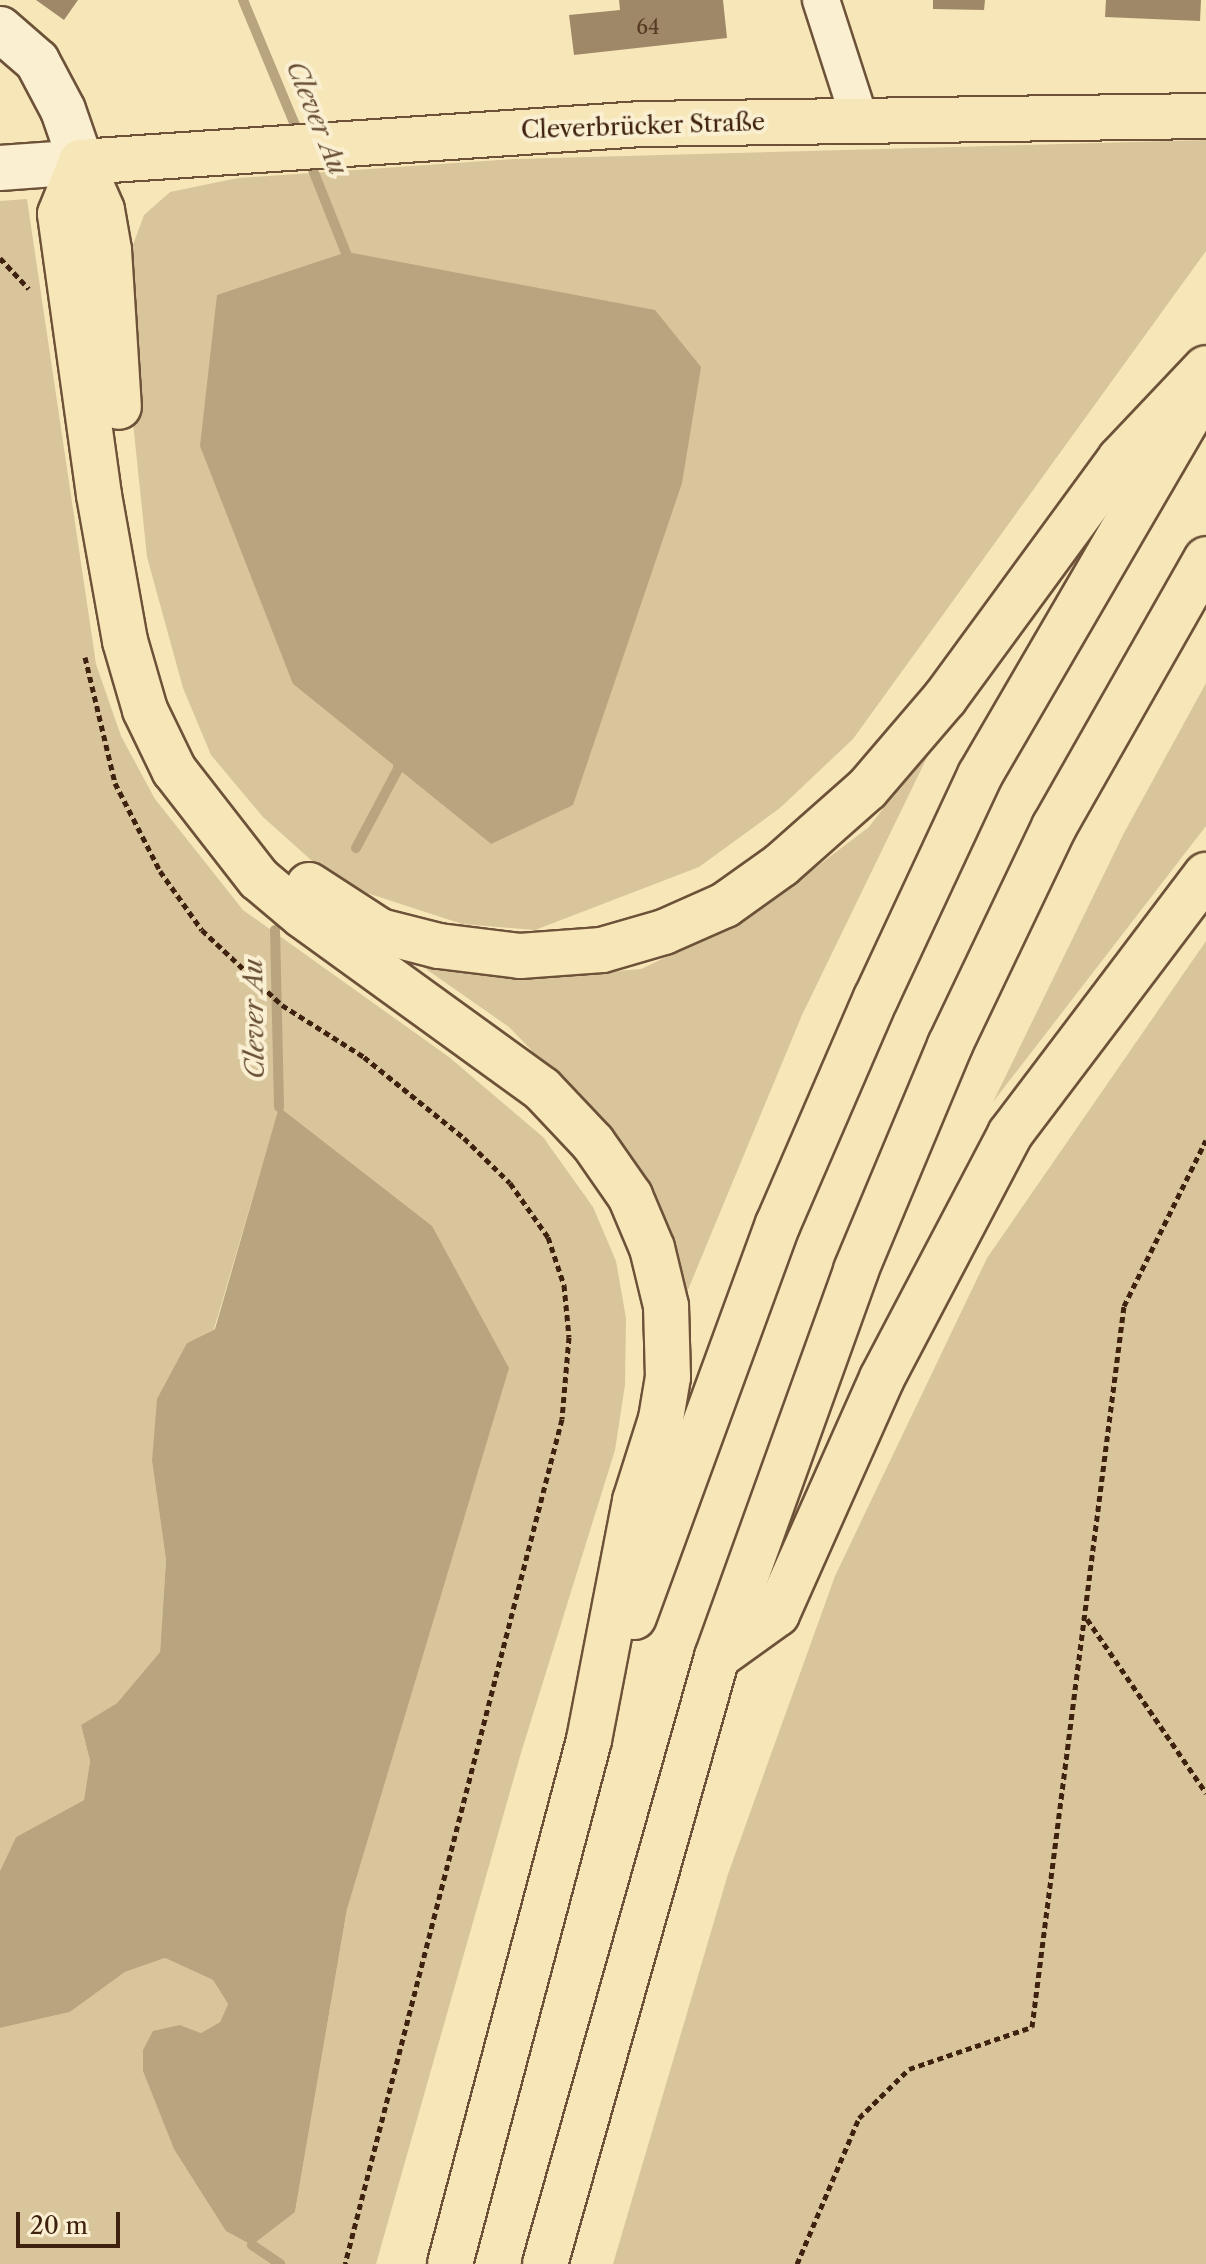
<!DOCTYPE html>
<html>
<head>
<meta charset="utf-8">
<style>
	body { margin:0 }
	#map { position:relative; width:1206px; height:2264px; overflow:hidden; background:#f7e7b8; font-family:"Libre Caslon Text",serif }
	div>[style] { position:absolute }
	[style*='--x'] { left:calc(var(--x)*1px); top:calc(var(--y)*1px); width:calc(var(--w)*1px); rotate:calc(var(--a)*1deg) }
	.green>* { inset:0; background:#d8c59b }
	.water>* { inset:0; background:#b8a47f }
	.stream>* { height:10px; margin:-5px; padding:0 5px; transform-origin:5px; border-radius:5px; background:#b8a47f }
	.building>* { inset:0; background:#9f8867 }
	.path>* { height:5px; margin-top:-2.5px; transform-origin:0; background:repeating-linear-gradient(90deg,#3f210f 0 6px,transparent 0 10px) }
	.roads { filter:drop-shadow(2px 0 #6d5239) drop-shadow(-2px 0 #6d5239) drop-shadow(0 2px #6d5239) drop-shadow(0 -2px #6d5239) }
	.minor>* { height:36px; margin:-18px; padding:0 18px; transform-origin:18px; border-radius:18px; background:#faefd1 }
	.tertiary>* { height:44px; margin:-22px; padding:0 22px; transform-origin:22px; border-radius:22px; background:#faefd1 }
	.secondary>* { height:44px; margin:-22px; padding:0 22px; transform-origin:22px; border-radius:22px; background:#faefd1 }
	.primary>* { height:44px; margin:-22px; padding:0 22px; transform-origin:22px; border-radius:22px; background:#f7e7b8 }
	.motorway>* { height:44px; margin:-22px; padding:0 22px; transform-origin:22px; border-radius:22px; background:#f7e7b8 }
	span { translate:-50% -50%; white-space:nowrap; text-align:center; line-height:1.15; -webkit-text-stroke:8px #faefd1; paint-order:stroke }
	.number-label { font-size:20px; color:#573b25 }
	.number-label span { -webkit-text-stroke-width:0 }
	.street-label { font-size:24px; color:#3f210f }
	.water-label { font-size:26px; color:#694f36; font-style:italic }
	.scale { position:absolute; left:16px; top:2212px; width:104px; height:36px; box-sizing:border-box; border:4px solid #3f210f; border-top:0; padding-left:10px; font-size:24px; line-height:28px; white-space:nowrap; color:#3f210f; -webkit-text-stroke:6px #faefd1; paint-order:stroke }
</style>
</head>
<body>
<div id="map">
	<div class="green">
		<i style="clip-path:polygon(evenodd,1206px 140px,1206px 251px,853px 739px,780px 808px,699px 867px,535px 930px,462px 924px,367px 893px,311px 860px,263px 817px,211px 755px,183px 688px,147px 557px,132px 413px,130px 253px,144px 215px,170px 192px,238px 178px,514px 159px,1206px 140px,682px 483px,491px 844px,293px 684px,682px 483px)"></i>
		<i style="clip-path:polygon(27px 199px,96px 664px,121px 736px,155px 799px,243px 910px,449px 1057px,543px 1137px,593px 1207px,616px 1261px,626px 1318px,625px 1385px,615px 1450px,521px 1753px,376px 2264px,0 2264px,0 2028px,70px 2012px,125px 1972px,165px 1958px,213px 1980px,228px 2004px,220px 2022px,201px 2033px,180px 2025px,295px 2212px,347px 1909px,279px 1108px,214px 1329px,187px 1343px,152px 1461px,166px 1560px,160px 1652px,117px 1703px,81px 1725px,90px 1761px,84px 1800px,16px 1837px,0 1871px,0 201px)"></i>
		<i style="clip-path:polygon(1206px 683px,1206px 826px,993px 1102px,1124px 833px)"></i>
		<i style="clip-path:polygon(935px 741px,802px 1015px,685px 1297px,679px 1262px,660px 1208px,627px 1149px,509px 1027px,416px 962px,533px 978px,641px 969px,750px 917px,869px 827px)"></i>
		<i style="clip-path:polygon(1206px 941px,1206px 2264px,613px 2264px,728px 1874px,835px 1576px,987px 1258px)"></i>
	</div>
	<div class="water">
		<i style="clip-path:polygon(347px 252px,655px 310px,701px 367px,682px 483px,573px 805px,491px 844px,293px 684px,200px 446px,217px 295px)"></i>
		<i style="clip-path:polygon(279px 1107px,432px 1226px,509px 1368px,347px 1909px,295px 2212px,252px 2245px,226px 2231px,174px 2149px,143px 2071px,143px 2050px,153px 2031px,180px 2025px,201px 2033px,220px 2022px,228px 2004px,213px 1980px,165px 1958px,125px 1972px,70px 2012px,0 2028px,0 1871px,16px 1837px,84px 1800px,90px 1761px,81px 1725px,117px 1703px,160px 1652px,166px 1560px,152px 1461px,157px 1399px,187px 1343px,215px 1329px)"></i>
	</div>
	<div class="stream">
		<i style="--x:243;--y:0;--w:148;--a:67.4"></i>
		<i style="--x:307;--y:155;--w:116;--a:68.3"></i>
		<i style="--x:356;--y:848;--w:89;--a:-62"></i>
		<i style="--x:398;--y:769;--w:13;--a:-90"></i>
		<i style="--x:275;--y:930;--w:177;--a:88.7"></i>
		<i style="--x:252;--y:2245;--w:34;--a:34"></i>
	</div>
	<div class="building">
		<i style="clip-path:polygon(36px 0,78px 0,64px 20px)"></i>
		<i style="clip-path:polygon(619px 0,723px 0,727px 38px,574px 55px,569px 15px,620px 10px)"></i>
		<i style="clip-path:polygon(933px 0,985px 0,984px 10px,933px 9px)"></i>
		<i style="clip-path:polygon(1106px 0,1201px 0,1200px 21px,1105px 17px)"></i>
	</div>
	<div class="path">
		<i style="--x:0;--y:258;--w:42;--a:46.9"></i>
		<i style="--x:85;--y:657;--w:130;--a:76.6"></i>
		<i style="--x:115;--y:783;--w:99;--a:62.9"></i>
		<i style="--x:160;--y:871;--w:72;--a:54.6"></i>
		<i style="--x:202;--y:930;--w:110;--a:43.2"></i>
		<i style="--x:282;--y:1005;--w:97;--a:32.4"></i>
		<i style="--x:364;--y:1057;--w:129;--a:39"></i>
		<i style="--x:464;--y:1138;--w:64;--a:44.4"></i>
		<i style="--x:510;--y:1183;--w:66;--a:54.9"></i>
		<i style="--x:548;--y:1237;--w:51;--a:71.6"></i>
		<i style="--x:564;--y:1285;--w:52;--a:84.5"></i>
		<i style="--x:569;--y:1337;--w:82;--a:94.9"></i>
		<i style="--x:562;--y:1419;--w:872;--a:104.4"></i>
		<i style="--x:1087;--y:1619;--w:211;--a:55.6"></i>
		<i style="--x:797;--y:2264;--w:159;--a:-67"></i>
		<i style="--x:859;--y:2118;--w:70;--a:-44.4"></i>
		<i style="--x:909;--y:2069;--w:130;--a:-18.9"></i>
		<i style="--x:1032;--y:2027;--w:727;--a:-82.73"></i>
		<i style="--x:1124;--y:1306;--w:185;--a:-63.7"></i>
	</div>
	<div class="roads">
		<div class="minor">
			<i style="--x:821;--y:0;--w:124;--a:72.1"></i>
		</div>
		<div class="tertiary">
			<i style="--x:0;--y:29;--w:49;--a:40.9"></i>
			<i style="--x:37;--y:61;--w:55;--a:62"></i>
			<i style="--x:63;--y:110;--w:55;--a:70.9"></i>
		</div>
		<div class="secondary">
			<i style="--x:0;--y:168;--w:81;--a:-4.2"></i>
		</div>
		<div class="primary">
			<i style="--x:81;--y:162;--w:561;--a:-3.88"></i>
			<i style="--x:641;--y:124;--w:565;--a:-0.81"></i>
		</div>
		<div class="motorway">
			<i style="--x:81;--y:162;--w:56;--a:112"></i>
			<i style="--x:60;--y:214;--w:284;--a:82.1"></i>
			<i style="--x:99;--y:495;--w:148;--a:79.9"></i>
			<i style="--x:125;--y:641;--w:72;--a:73.8"></i>
			<i style="--x:145;--y:710;--w:67;--a:64.2"></i>
			<i style="--x:174;--y:770;--w:138;--a:52.1"></i>
			<i style="--x:259;--y:879;--w:57;--a:40.1"></i>
			<i style="--x:303;--y:916;--w:295;--a:35.9"></i>
			<i style="--x:542;--y:1089;--w:74;--a:46.6"></i>
			<i style="--x:593;--y:1143;--w:65;--a:55.1"></i>
			<i style="--x:630;--y:1196;--w:56;--a:67.1"></i>
			<i style="--x:652;--y:1248;--w:60;--a:76.4"></i>
			<i style="--x:666;--y:1306;--w:71;--a:88.4"></i>
			<i style="--x:668;--y:1377;--w:43;--a:99.5"></i>
			<i style="--x:661;--y:1419;--w:86;--a:107.6"></i>
			<i style="--x:635;--y:1501;--w:243;--a:100.9"></i>
			<i style="--x:589;--y:1740;--w:542;--a:104.86"></i>
			<i style="--x:81;--y:162;--w:52;--a:66.4"></i>
			<i style="--x:102;--y:210;--w:41;--a:80.1"></i>
			<i style="--x:109;--y:250;--w:157;--a:86.4"></i>
			<i style="--x:309;--y:885;--w:85;--a:32.9"></i>
			<i style="--x:380;--y:931;--w:61;--a:14.3"></i>
			<i style="--x:439;--y:946;--w:82;--a:7"></i>
			<i style="--x:520;--y:956;--w:82;--a:-4.2"></i>
			<i style="--x:602;--y:950;--w:65;--a:-16.2"></i>
			<i style="--x:664;--y:932;--w:67;--a:-23.9"></i>
			<i style="--x:725;--y:905;--w:69;--a:-35.5"></i>
			<i style="--x:781;--y:865;--w:115;--a:-41.5"></i>
			<i style="--x:867;--y:789;--w:120;--a:-49.4"></i>
			<i style="--x:945;--y:698;--w:296;--a:-53.8"></i>
			<i style="--x:1120;--y:459;--w:125;--a:-46.6"></i>
			<i style="--x:634;--y:1617;--w:419;--a:-69.9"></i>
			<i style="--x:778;--y:1224;--w:246;--a:-66.6"></i>
			<i style="--x:876;--y:998;--w:246;--a:-65"></i>
			<i style="--x:980;--y:775;--w:428;--a:-59.8"></i>
			<i style="--x:717;--y:1657;--w:74;--a:-35.6"></i>
			<i style="--x:777;--y:1614;--w:258;--a:-66"></i>
			<i style="--x:882;--y:1378;--w:276;--a:-62.3"></i>
			<i style="--x:1010;--y:1134;--w:325;--a:-52.9"></i>
			<i style="--x:545;--y:2264;--w:631;--a:-74.18"></i>
			<i style="--x:717;--y:1657;--w:411;--a:-70.2"></i>
			<i style="--x:856;--y:1270;--w:244;--a:-67.3"></i>
			<i style="--x:950;--y:1045;--w:242;--a:-64.5"></i>
			<i style="--x:1054;--y:827;--w:308;--a:-60.4"></i>
		</div>
	</div>
	<div class="number-label">
		<span style="left:648px;top:27px">64</span>
	</div>
	<div class="street-label">
		<span style="left:643px;top:126px;rotate:-2deg">Cleverbrücker Straße</span>
	</div>
	<div class="water-label">
		<span style="left:316px;top:118px;rotate:68deg">Clever Au</span>
		<span style="left:255px;top:1019px;rotate:-91deg">Clever Au</span>
	</div>
	<div class="scale">20 m</div>
</div>
</body>
</html>
